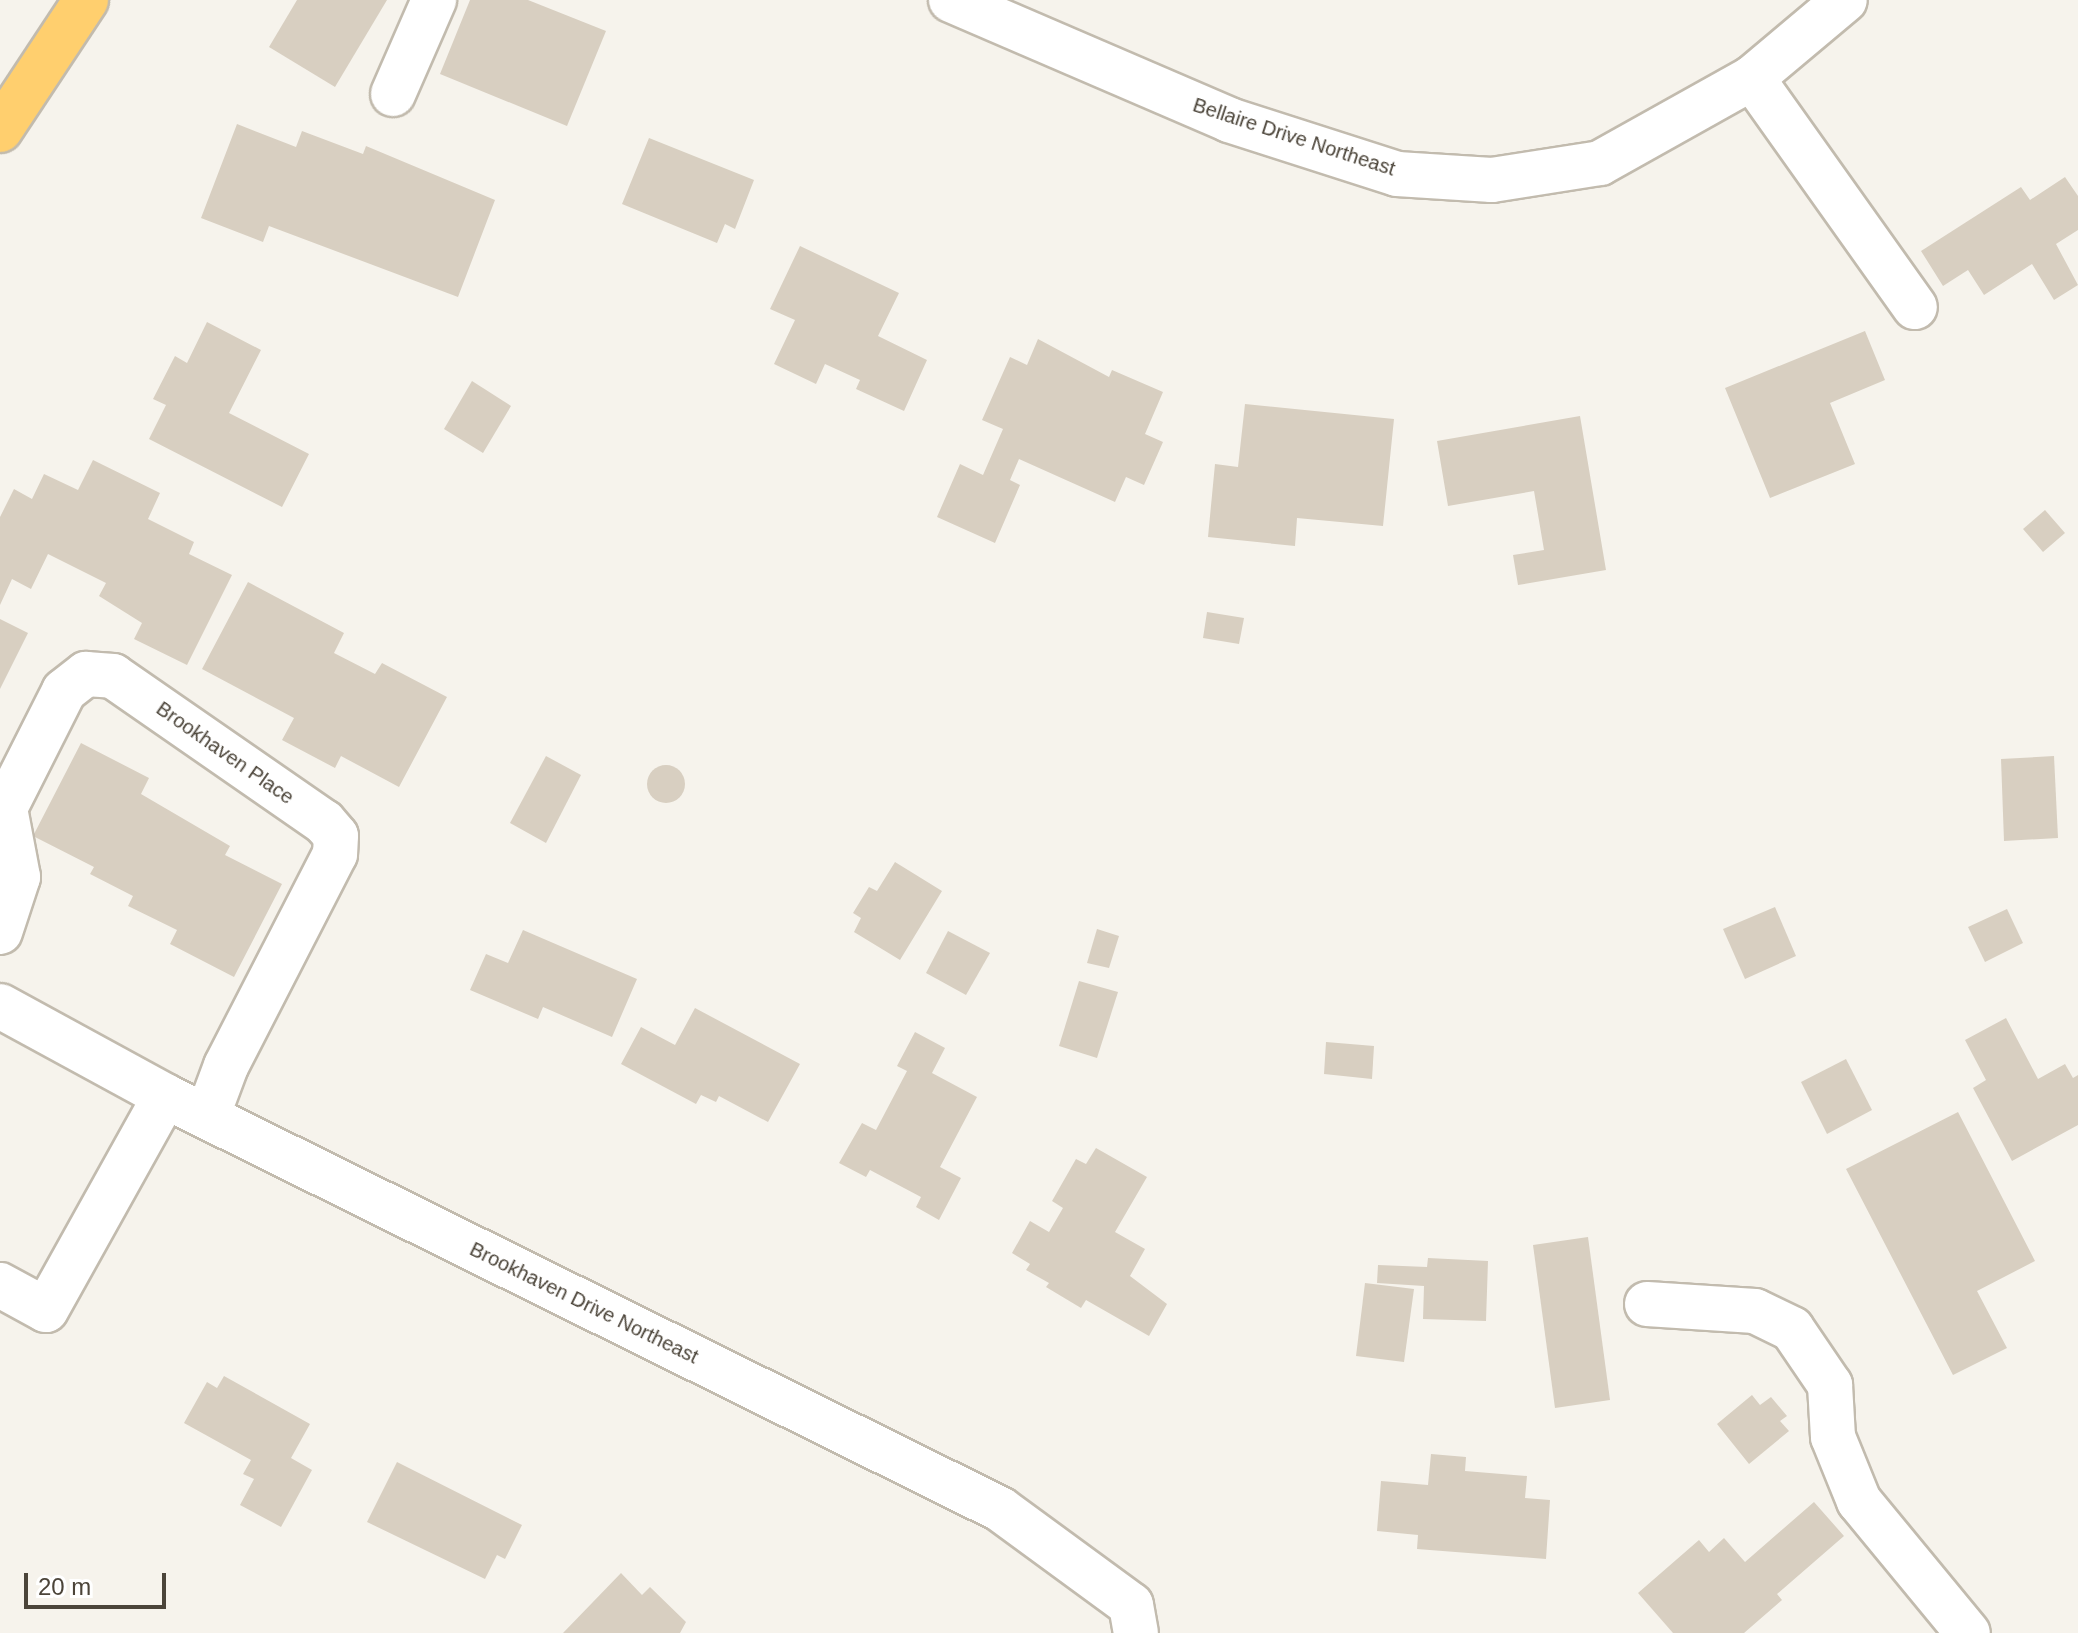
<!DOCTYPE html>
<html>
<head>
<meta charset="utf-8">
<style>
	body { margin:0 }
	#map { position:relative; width:2078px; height:1633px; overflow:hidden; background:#f6f3ec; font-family:Arial,sans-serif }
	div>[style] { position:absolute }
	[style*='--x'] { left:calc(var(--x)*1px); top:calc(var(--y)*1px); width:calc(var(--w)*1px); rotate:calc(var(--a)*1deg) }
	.building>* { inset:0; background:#d8cfc1 }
	.round { border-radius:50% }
	.roads { filter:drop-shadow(2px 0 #c2bbae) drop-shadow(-2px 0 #c2bbae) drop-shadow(0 2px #c2bbae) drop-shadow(0 -2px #c2bbae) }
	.minor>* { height:44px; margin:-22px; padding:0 22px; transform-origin:22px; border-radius:22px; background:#fff }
	.highway>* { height:44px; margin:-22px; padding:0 22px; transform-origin:22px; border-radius:22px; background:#ffcf6e }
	span { translate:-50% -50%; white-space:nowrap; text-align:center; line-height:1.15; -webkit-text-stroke:8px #fff; paint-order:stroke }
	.street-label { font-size:20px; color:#4b4439 }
	.scale { position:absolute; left:24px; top:1573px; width:142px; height:36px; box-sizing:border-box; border:4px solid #4b4439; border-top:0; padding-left:10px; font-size:24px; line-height:28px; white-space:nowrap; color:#4b4439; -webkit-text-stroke:6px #fff; paint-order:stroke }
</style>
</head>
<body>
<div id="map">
	<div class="building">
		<i style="clip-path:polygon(297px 0,387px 0,335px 87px,269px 47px)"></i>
		<i style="clip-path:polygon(470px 0,528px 0,606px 31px,567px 126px,440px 74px)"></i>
		<i style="clip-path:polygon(237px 124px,296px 147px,302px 131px,363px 154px,366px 146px,495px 200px,458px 297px,269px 226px,263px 242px,201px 218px)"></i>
		<i style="clip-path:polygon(649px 138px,754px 180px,735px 229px,725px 224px,717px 243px,622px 204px)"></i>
		<i style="clip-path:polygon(2065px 177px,2078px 196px,2078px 230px,2056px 244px,2078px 285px,2054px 300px,2032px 264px,1984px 295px,1968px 270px,1943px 286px,1921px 251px,2021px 187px,2030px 200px)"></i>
		<i style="clip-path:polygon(800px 246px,899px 293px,878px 336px,927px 360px,904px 411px,856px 389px,860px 380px,825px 364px,816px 384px,774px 364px,795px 320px,770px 309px)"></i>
		<i style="clip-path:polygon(207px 322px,261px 350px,229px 413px,309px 454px,282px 507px,149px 439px,166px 405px,153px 399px,175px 356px,187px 363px)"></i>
		<i style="clip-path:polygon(1865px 331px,1885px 380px,1830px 403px,1855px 464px,1770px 498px,1725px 388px)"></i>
		<i style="clip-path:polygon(1038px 339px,1109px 377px,1112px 370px,1163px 392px,1145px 434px,1163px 442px,1144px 485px,1126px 477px,1115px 502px,1019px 459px,1010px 480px,1020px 485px,995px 543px,937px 517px,960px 464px,983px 475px,1003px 429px,982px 420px,1010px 357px,1027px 365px)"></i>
		<i style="clip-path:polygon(472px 381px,511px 406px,483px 453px,444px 429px)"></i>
		<i style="clip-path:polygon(1245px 404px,1394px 419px,1383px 526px,1297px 518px,1295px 546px,1208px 537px,1215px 464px,1238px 467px)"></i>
		<i style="clip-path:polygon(1580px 416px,1606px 570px,1518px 585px,1513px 555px,1544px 550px,1534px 491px,1448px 506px,1437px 441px)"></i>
		<i style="clip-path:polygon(93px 460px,160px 493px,148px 519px,194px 542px,189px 554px,232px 575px,187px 665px,134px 639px,142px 623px,99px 596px,106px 583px,48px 554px,31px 589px,12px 579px,0 605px,0 517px,14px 489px,32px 499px,44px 474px,78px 490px)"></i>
		<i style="clip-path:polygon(2045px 510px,2065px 533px,2043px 552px,2023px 529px)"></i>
		<i style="clip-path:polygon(248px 582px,344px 633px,334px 653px,375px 674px,382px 663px,447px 697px,399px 787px,341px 756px,335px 768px,282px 740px,294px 718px,202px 669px)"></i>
		<i style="clip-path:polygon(1207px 612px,1244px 618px,1239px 644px,1203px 638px)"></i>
		<i style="clip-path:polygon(0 619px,28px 633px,0 689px)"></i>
		<i style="clip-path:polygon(81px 743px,149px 778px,141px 794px,230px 846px,225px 855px,282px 884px,234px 977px,170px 944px,177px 930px,128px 906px,133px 896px,90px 874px,94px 867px,33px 836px)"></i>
		<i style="clip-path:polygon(546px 756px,581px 775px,546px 843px,510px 823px)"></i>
		<i style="clip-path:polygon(2054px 756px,2058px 838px,2004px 841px,2001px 759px)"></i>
		<i class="round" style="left:647px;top:765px;width:38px;height:38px"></i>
		<i style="clip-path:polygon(895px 862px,942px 891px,900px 960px,854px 932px,861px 918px,853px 913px,869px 887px,877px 891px)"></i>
		<i style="clip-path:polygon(1775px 907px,1796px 956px,1745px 979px,1723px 929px)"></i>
		<i style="clip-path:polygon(2007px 909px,2023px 943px,1985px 962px,1968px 927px)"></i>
		<i style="clip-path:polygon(1097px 929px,1119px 936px,1109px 968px,1087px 963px)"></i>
		<i style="clip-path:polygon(523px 930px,637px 979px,612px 1037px,543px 1007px,538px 1019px,470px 990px,486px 954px,508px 963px)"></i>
		<i style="clip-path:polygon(948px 931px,990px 953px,966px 995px,926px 973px)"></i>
		<i style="clip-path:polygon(1079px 981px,1118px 992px,1097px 1058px,1059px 1046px)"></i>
		<i style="clip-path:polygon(695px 1008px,800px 1064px,768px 1122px,719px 1096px,716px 1102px,701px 1095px,696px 1104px,621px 1064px,641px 1027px,675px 1045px)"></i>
		<i style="clip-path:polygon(2006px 1018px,2038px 1079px,2065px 1064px,2073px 1078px,2078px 1075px,2078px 1125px,2012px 1161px,1973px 1088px,1986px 1080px,1965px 1040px)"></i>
		<i style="clip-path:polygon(915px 1032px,945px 1048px,932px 1073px,977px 1097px,940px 1167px,961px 1178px,939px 1220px,916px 1207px,921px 1197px,870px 1170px,866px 1177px,839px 1163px,862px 1123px,876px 1130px,907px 1071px,897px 1066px)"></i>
		<i style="clip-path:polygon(1326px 1042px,1374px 1046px,1372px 1079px,1324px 1074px)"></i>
		<i style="clip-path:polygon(1846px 1059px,1872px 1110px,1827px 1134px,1801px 1082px)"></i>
		<i style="clip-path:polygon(1958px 1112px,2035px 1261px,1977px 1291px,2007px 1348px,1953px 1375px,1846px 1169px)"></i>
		<i style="clip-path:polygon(1096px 1148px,1147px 1177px,1115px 1232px,1145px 1249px,1130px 1276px,1167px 1304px,1149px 1336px,1086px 1300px,1081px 1308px,1046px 1287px,1049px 1283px,1026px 1270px,1030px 1264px,1012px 1253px,1030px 1221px,1049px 1232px,1063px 1208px,1052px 1201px,1076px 1159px,1086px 1164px)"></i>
		<i style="clip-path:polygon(1588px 1237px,1610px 1400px,1555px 1408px,1533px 1245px)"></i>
		<i style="clip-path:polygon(1428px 1258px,1488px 1261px,1486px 1321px,1423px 1319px,1424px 1286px,1377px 1283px,1378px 1265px,1427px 1267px)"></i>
		<i style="clip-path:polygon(1365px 1283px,1414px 1289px,1404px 1362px,1356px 1356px)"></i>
		<i style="clip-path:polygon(224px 1376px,310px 1424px,291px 1458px,312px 1470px,281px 1527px,240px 1505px,254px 1479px,243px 1474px,251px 1460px,184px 1423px,207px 1382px,217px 1388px)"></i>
		<i style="clip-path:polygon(1752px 1395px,1760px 1405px,1771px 1397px,1787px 1416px,1780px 1421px,1789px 1431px,1749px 1464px,1717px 1424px)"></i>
		<i style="clip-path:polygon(1431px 1454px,1466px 1457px,1465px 1471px,1527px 1476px,1525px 1498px,1550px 1500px,1546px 1559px,1417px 1549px,1418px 1535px,1377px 1531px,1381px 1481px,1428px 1485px)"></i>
		<i style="clip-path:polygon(397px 1462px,522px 1525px,505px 1559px,497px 1555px,485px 1579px,367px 1522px)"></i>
		<i style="clip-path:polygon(1814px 1502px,1844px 1536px,1777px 1594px,1782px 1600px,1744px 1633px,1673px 1633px,1638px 1593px,1699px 1540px,1709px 1552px,1724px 1538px,1745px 1562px)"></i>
		<i style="clip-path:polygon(621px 1573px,642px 1595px,650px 1587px,686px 1622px,680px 1633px,563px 1633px)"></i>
	</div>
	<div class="roads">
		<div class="minor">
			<i style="--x:951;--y:0;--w:303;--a:23.3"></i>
			<i style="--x:1229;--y:120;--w:176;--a:17.8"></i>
			<i style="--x:1397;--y:174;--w:95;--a:3.6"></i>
			<i style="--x:1492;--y:180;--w:109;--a:-8.9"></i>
			<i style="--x:1600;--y:163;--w:174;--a:-29.2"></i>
			<i style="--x:1752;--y:78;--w:121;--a:-40"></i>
			<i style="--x:1752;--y:78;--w:281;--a:54.6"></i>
			<i style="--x:393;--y:94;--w:103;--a:-66.4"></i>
			<i style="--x:0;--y:932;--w:58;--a:-71.9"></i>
			<i style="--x:18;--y:877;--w:70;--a:-100.7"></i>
			<i style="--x:5;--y:808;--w:131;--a:-63.2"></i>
			<i style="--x:64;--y:691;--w:28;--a:-38"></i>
			<i style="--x:86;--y:674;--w:27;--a:4"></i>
			<i style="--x:113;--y:676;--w:257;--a:34.7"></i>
			<i style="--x:324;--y:822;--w:18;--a:49"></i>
			<i style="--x:336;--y:836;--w:18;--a:93"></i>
			<i style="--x:335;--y:854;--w:238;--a:117.2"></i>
			<i style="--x:226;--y:1066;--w:54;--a:110.4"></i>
			<i style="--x:0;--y:1006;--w:188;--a:28.6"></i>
			<i style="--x:165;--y:1096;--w:932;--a:26.32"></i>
			<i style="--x:1000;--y:1509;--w:162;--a:36.2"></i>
			<i style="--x:1131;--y:1605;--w:28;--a:80"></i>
			<i style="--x:0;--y:1285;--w:52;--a:28.5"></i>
			<i style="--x:46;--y:1310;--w:245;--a:-60.9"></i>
			<i style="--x:1647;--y:1304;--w:108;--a:3.7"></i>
			<i style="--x:1755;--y:1311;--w:41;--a:25.9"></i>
			<i style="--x:1792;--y:1329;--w:68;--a:55.8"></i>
			<i style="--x:1830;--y:1385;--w:52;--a:86.7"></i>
			<i style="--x:1833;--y:1437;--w:69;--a:67.9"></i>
			<i style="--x:1859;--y:1501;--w:171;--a:50.5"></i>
		</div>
		<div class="highway">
			<i style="--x:0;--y:130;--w:156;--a:-56.5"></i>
		</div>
	</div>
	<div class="street-label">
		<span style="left:1294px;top:137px;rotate:18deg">Bellaire Drive Northeast</span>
		<span style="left:225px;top:753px;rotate:35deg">Brookhaven Place</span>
		<span style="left:584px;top:1303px;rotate:26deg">Brookhaven Drive Northeast</span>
	</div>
	<div class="scale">20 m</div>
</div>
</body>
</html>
